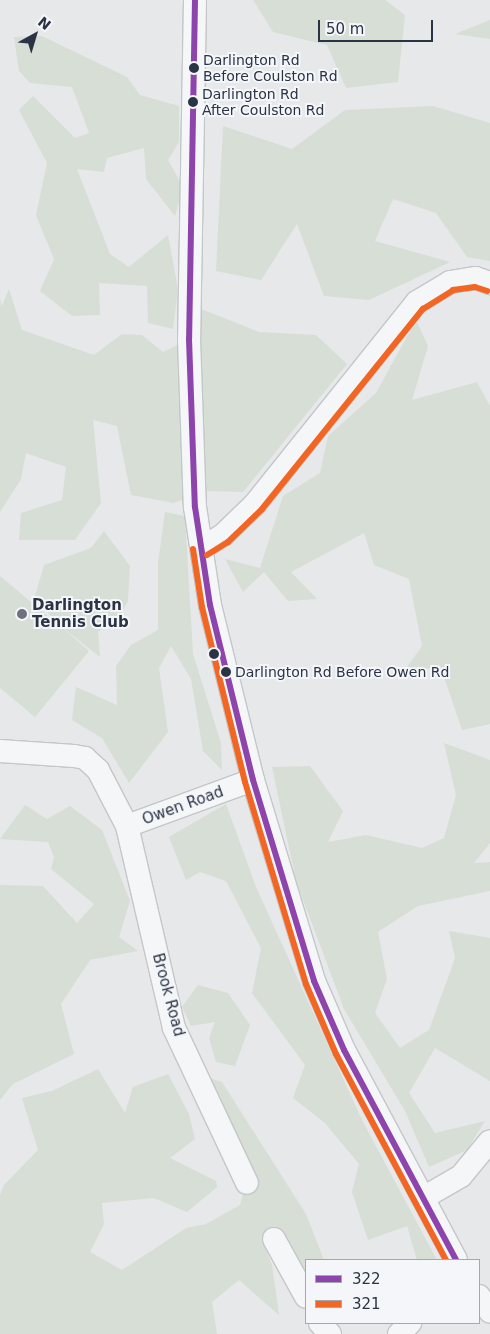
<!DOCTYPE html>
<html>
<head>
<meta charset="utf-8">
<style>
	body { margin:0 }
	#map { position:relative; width:490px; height:1334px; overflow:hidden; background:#e6e8ea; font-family:"DejaVu Sans",sans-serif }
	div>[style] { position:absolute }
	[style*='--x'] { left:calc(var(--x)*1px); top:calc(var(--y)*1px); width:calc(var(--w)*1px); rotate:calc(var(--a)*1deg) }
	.green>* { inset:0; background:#d6ded6 }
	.roads { filter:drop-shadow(1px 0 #c4c6c8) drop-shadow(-1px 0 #c4c6c8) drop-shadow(0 1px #c4c6c8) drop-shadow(0 -1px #c4c6c8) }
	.minor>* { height:22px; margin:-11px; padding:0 11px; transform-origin:11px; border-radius:11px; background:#f5f6f7 }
	.bus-1>* { height:6px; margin:-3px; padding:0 3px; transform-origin:3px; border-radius:3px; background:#8e44ad }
	.bus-2>* { height:6px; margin:-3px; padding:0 3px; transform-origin:3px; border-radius:3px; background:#f26522 }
	.dots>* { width:14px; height:14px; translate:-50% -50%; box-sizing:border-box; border:2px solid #f4f6f9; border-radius:50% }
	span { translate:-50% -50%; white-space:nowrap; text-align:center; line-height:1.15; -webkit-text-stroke:4px #f4f6f9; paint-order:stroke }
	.bus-label { font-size:14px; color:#2b3445 }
	.left { translate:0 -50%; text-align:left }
	.poi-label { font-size:15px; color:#2b3445; font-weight:700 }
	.street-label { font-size:15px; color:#2b3445 }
	.legend { position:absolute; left:305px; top:1259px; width:175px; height:65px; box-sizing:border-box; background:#f4f6f9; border:1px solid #a4a8b1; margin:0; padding:6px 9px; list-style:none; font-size:15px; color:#2b3445 }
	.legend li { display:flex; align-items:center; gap:10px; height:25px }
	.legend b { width:25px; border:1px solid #a4a8b1 }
	.north { position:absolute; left:10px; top:10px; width:50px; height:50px; -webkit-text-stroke:4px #f4f6f9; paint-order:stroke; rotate:39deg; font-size:14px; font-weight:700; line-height:20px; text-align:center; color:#2b3445 }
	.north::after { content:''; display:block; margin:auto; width:18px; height:22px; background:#2b3445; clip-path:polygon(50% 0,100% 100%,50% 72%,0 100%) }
	.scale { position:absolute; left:318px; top:20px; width:115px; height:22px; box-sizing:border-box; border:2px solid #2b3445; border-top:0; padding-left:6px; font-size:15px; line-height:18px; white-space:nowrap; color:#2b3445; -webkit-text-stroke:4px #f4f6f9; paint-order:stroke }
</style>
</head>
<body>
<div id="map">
	<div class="green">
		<i style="clip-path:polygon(253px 0,385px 0,405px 15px,398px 82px,346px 88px,327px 45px,273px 32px)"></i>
		<i style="clip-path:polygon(490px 20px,490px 39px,455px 34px)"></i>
		<i style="clip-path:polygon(42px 36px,127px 77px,140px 95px,179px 106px,179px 142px,168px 160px,183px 187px,175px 216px,146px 179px,144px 148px,107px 158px,104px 172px,77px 169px,110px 254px,129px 267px,168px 235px,178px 289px,173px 329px,148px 323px,147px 286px,99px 283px,100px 315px,72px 316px,40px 291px,54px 259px,36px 215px,47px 163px,19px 110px,33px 96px,75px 138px,89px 133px,72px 87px,30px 83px,19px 71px,14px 37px)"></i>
		<i style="clip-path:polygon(433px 106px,490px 123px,490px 261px,467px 257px,436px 213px,393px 199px,375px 241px,450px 262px,369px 300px,324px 296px,297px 224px,261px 280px,216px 271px,223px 126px,292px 149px,345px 110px)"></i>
		<i style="clip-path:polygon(9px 289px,22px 330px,94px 355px,122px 334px,142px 335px,163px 352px,191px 338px,201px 309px,259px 332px,316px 335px,347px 364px,243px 492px,205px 491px,174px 503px,131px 495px,117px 426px,93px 420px,101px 503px,75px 540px,19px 540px,21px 513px,62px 500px,66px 467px,26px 453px,21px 479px,0 512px,0 299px,2px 306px)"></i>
		<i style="clip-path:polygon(416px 320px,428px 346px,412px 400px,477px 382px,490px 406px,490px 724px,462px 730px,440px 665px,400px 677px,422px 646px,409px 579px,374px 565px,364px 533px,291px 572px,317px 599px,288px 601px,264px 572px,243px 592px,225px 559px,260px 568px,283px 496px,320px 473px,328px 436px,376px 393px)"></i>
		<i style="clip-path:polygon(165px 512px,185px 516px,193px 654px,221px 743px,222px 770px,203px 751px,191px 679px,171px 646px,159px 668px,168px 732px,129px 783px,102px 738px,72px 720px,76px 687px,117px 705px,116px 666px,131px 645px,158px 630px,158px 563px)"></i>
		<i style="clip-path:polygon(104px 531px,130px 566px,128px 601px,118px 618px,98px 632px,100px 657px,59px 625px,89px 651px,35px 717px,0 688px,0 576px,56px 623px,35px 596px,44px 565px,91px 548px)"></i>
		<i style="clip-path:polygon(444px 743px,490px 760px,490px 843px,474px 863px,490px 862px,490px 891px,418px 906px,378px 932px,387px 979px,375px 1013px,400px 1048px,429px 1030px,455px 958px,449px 931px,490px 938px,490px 1081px,435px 1048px,409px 1093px,435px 1133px,485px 1121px,467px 1150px,429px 1167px,405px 1111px,344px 1009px,296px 881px,272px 767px,310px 766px,343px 811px,328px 842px,366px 835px,422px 848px,444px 838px,456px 795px)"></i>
		<i style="clip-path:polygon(226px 804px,256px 887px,362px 1120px,437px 1260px,417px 1260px,407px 1226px,368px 1240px,352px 1192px,359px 1164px,325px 1123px,293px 1098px,305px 1065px,252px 993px,261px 948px,226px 881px,200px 872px,186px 880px,169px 837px)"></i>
		<i style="clip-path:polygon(25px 805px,47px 819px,70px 806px,102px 830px,130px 901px,119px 937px,138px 951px,90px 960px,61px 1004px,74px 1054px,13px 1084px,0 1100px,0 885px,43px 886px,77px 923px,94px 904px,51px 869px,54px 857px,48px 842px,0 839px)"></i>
		<i style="clip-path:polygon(198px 985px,228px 993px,250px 1025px,235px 1066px,216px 1062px,209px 1038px,215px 1022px,191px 1026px,182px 1007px)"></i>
		<i style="clip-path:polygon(98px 1069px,125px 1113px,133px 1087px,168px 1074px,189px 1114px,195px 1139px,170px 1158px,216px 1181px,217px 1187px,187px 1212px,154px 1198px,102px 1203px,104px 1224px,90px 1252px,122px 1270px,186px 1228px,206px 1224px,240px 1205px,247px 1179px,197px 1074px,222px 1082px,306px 1214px,324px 1260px,306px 1260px,306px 1278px,284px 1235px,263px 1243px,272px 1265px,279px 1315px,239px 1280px,212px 1302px,217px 1334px,0 1334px,0 1195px,4px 1185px,38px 1150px,22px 1098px,52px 1091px)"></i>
	</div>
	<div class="roads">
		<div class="minor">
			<i style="--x:195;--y:0;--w:339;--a:91"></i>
			<i style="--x:189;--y:339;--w:168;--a:88"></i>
			<i style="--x:195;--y:507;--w:99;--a:81.3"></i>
			<i style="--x:210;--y:605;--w:180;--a:76.2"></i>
			<i style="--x:253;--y:780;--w:210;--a:73.1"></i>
			<i style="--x:314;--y:981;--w:75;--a:66.5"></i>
			<i style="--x:344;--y:1050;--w:238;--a:61.9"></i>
			<i style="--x:202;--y:548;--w:25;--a:-32"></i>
			<i style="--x:223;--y:535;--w:45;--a:-44.1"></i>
			<i style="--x:255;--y:504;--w:259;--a:-51.3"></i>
			<i style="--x:417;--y:302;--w:39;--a:-31"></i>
			<i style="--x:450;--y:282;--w:26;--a:-9"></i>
			<i style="--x:476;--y:278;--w:15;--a:20"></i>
			<i style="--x:0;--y:751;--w:74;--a:3.9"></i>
			<i style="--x:74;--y:756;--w:11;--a:10"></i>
			<i style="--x:85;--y:758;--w:18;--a:43"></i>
			<i style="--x:98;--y:770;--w:63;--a:62.6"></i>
			<i style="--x:127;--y:826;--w:207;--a:76.9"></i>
			<i style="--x:174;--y:1028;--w:171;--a:64.8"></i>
			<i style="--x:127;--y:826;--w:134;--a:-20.1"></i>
			<i style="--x:423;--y:1198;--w:44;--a:-30.1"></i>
			<i style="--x:461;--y:1176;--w:45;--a:-50.4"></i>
			<i style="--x:274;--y:1239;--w:66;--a:61.1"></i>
			<i style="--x:479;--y:1296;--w:19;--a:55"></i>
			<i style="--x:320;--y:1323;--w:15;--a:48"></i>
			<i style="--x:399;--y:1334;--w:16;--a:-45"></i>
		</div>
	</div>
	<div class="bus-1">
		<i style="--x:195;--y:0;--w:339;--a:91"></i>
		<i style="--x:189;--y:339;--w:168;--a:88"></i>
		<i style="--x:195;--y:507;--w:99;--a:81.3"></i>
		<i style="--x:210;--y:605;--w:180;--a:76.2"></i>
		<i style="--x:253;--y:780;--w:210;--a:73.1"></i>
		<i style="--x:314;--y:981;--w:75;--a:66.5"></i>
		<i style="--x:344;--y:1050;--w:238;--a:61.9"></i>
	</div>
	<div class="bus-2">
		<i style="--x:193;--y:549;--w:59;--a:81.2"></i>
		<i style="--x:202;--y:607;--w:180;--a:76.2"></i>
		<i style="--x:245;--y:782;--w:211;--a:73.2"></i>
		<i style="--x:306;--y:984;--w:76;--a:66.8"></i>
		<i style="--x:336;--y:1054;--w:234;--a:61.9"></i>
		<i style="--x:207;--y:555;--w:25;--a:-32"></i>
		<i style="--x:228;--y:542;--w:47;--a:-44.1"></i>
		<i style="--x:262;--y:509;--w:257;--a:-51.2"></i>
		<i style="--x:423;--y:309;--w:36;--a:-32"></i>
		<i style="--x:453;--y:290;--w:22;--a:-8"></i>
		<i style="--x:475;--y:287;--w:13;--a:18"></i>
	</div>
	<div class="dots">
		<i style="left:194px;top:68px;background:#2b3445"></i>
		<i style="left:193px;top:102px;background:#2b3445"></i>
		<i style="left:22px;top:614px;background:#6c737f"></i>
		<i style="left:214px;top:654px;background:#2b3445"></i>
		<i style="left:226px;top:672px;background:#2b3445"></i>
	</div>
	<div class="bus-label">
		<span class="left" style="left:203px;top:68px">Darlington Rd<br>Before Coulston Rd</span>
		<span class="left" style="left:202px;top:102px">Darlington Rd<br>After Coulston Rd</span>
		<span class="left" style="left:235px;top:672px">Darlington Rd Before Owen Rd</span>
	</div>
	<div class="poi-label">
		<span class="left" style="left:32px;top:614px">Darlington<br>Tennis Club</span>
	</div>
	<div class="street-label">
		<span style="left:183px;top:806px;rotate:-20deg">Owen Road</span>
		<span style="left:168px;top:995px;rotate:75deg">Brook Road</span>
	</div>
	<ul class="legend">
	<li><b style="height:6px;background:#8e44ad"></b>322</li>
	<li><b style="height:6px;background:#f26522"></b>321</li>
	</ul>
	<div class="north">N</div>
	<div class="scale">50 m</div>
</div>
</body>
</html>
